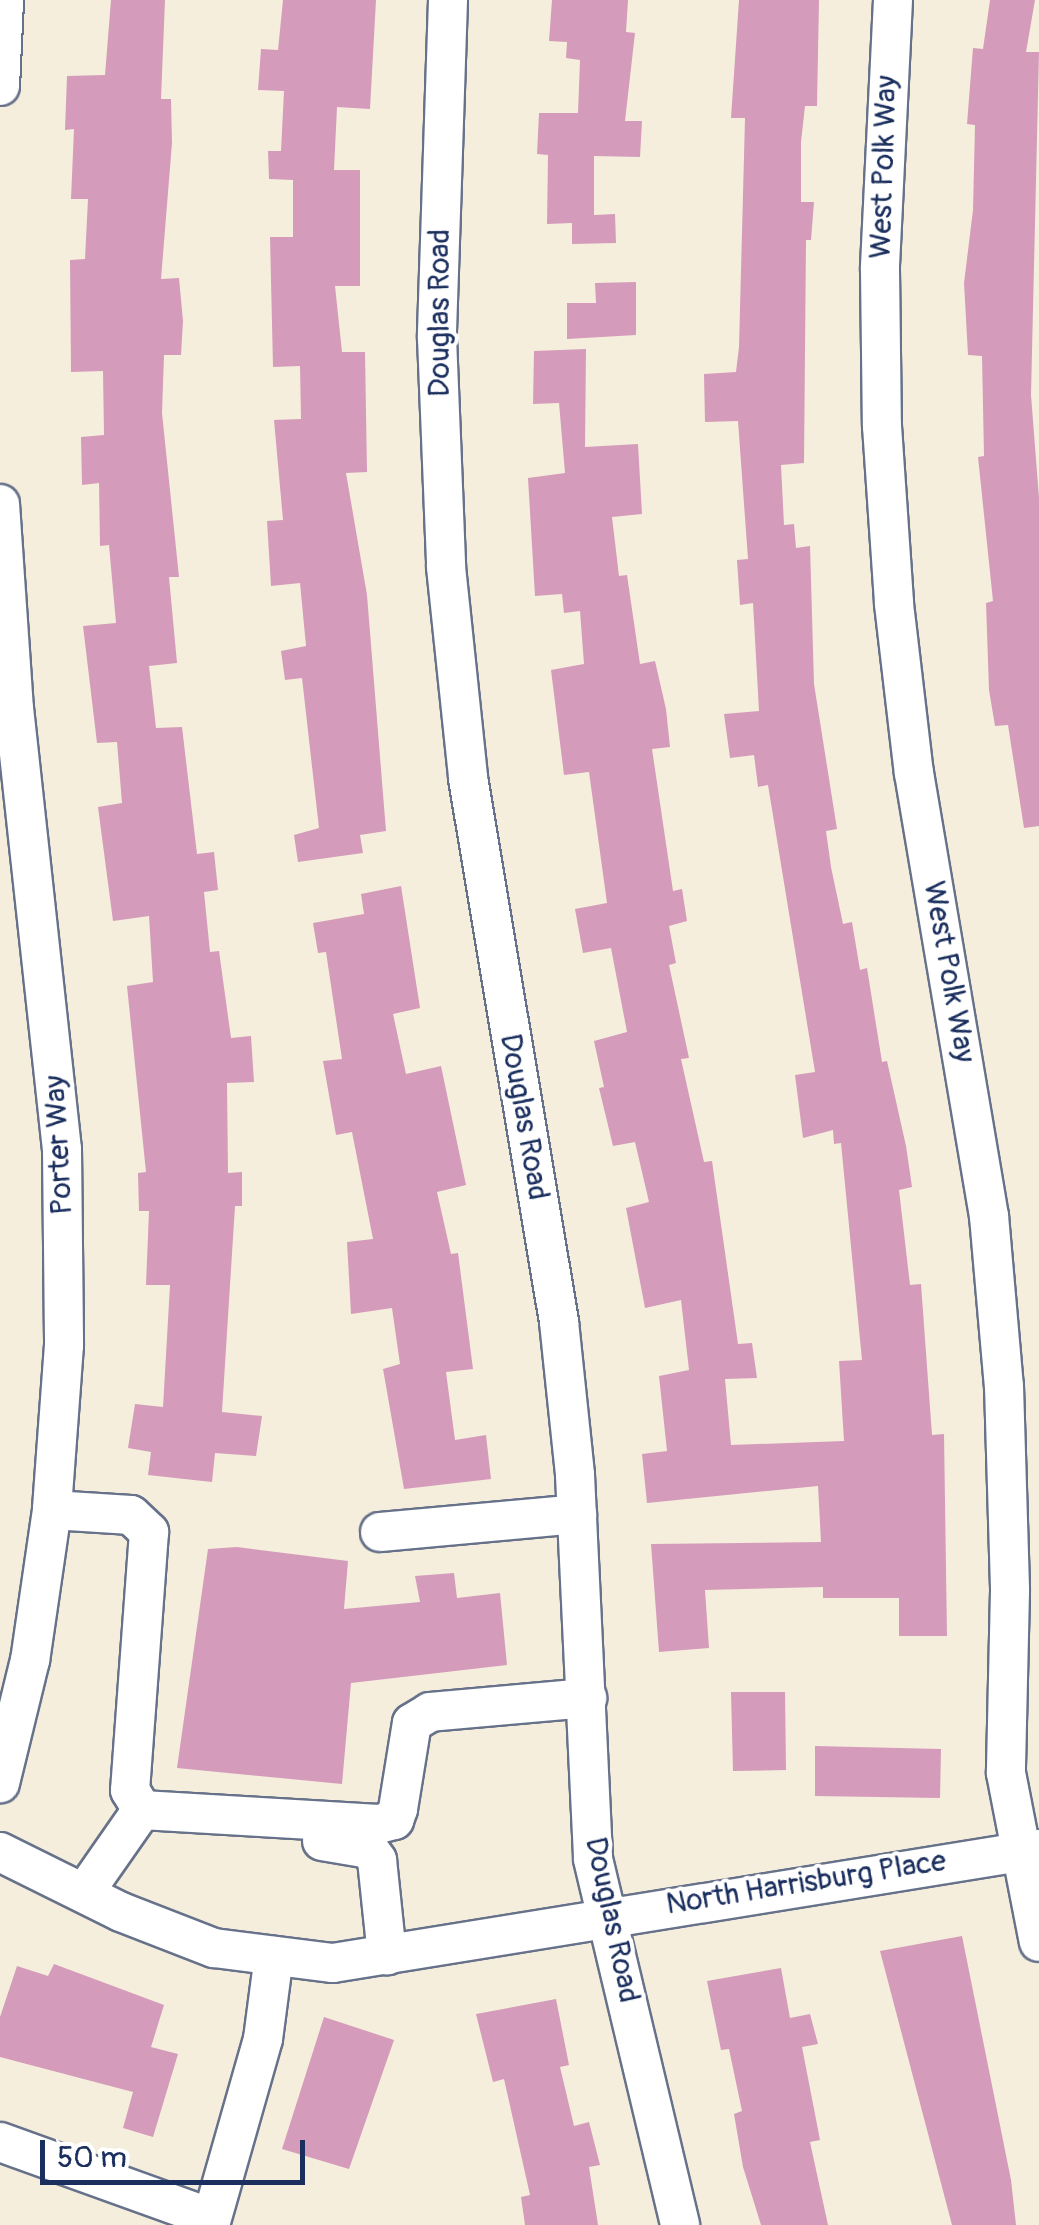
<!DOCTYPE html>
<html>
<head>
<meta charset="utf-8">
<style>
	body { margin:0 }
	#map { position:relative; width:1039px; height:2225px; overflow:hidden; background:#f5eedc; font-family:Pangolin,sans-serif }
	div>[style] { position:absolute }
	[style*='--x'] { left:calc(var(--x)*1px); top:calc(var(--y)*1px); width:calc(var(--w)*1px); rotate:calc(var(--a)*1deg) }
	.building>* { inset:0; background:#d59bbb }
	.roads { filter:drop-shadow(2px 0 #67728a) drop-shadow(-2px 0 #67728a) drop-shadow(0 2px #67728a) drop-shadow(0 -2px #67728a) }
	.minor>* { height:38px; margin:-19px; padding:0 19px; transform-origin:19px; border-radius:19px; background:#fff }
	span { translate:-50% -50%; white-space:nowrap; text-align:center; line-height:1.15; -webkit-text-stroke:8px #fff; paint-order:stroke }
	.street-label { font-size:30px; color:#1b2f5e }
	.scale { position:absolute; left:40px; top:2140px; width:265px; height:45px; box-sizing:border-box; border:5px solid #1b2f5e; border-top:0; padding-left:12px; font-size:30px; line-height:35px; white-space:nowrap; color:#1b2f5e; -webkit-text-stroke:8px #fff; paint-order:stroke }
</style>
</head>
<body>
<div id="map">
	<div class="building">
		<i style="clip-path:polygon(111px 0,165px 0,161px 99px,171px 99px,172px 143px,161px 279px,179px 278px,183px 321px,181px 355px,164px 355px,162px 413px,179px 577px,169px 577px,177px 663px,149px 666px,156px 728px,182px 727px,197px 854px,214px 852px,218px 890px,204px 892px,210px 952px,219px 951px,231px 1038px,251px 1036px,254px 1082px,227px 1083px,228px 1173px,242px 1172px,242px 1206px,235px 1206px,222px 1412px,262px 1416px,256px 1456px,215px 1453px,212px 1482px,148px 1475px,151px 1452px,128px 1448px,135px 1404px,163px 1407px,170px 1285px,146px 1285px,149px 1211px,139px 1211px,138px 1173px,146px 1172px,127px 986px,153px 982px,149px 916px,113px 921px,98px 807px,122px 803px,117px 742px,97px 743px,83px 626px,116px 623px,109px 545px,100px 546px,99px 483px,82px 485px,81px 437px,104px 435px,103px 371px,71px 372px,70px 260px,85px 259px,88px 199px,71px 199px,74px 129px,65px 130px,67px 76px,105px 75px)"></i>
		<i style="clip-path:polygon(283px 0,376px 0,370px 109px,337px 107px,334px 170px,360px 170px,360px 286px,335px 286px,342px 352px,365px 352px,367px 472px,346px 473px,367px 595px,386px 831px,360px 835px,363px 853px,298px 862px,294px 835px,319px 828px,302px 678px,285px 680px,281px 651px,306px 646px,300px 583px,271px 586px,267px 521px,283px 520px,274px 420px,301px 419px,300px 366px,273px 367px,270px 237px,293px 237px,293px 180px,269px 179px,268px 151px,281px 151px,284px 91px,258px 90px,261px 49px,278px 50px)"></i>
		<i style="clip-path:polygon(552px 0,628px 0,626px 32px,635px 33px,625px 121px,642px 121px,640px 157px,594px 156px,594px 215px,615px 214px,616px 243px,572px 244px,572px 223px,547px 224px,548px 155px,537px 154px,539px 113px,578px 113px,580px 60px,566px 58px,567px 42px,549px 41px)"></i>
		<i style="clip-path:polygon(739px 0,819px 0,817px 106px,805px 106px,801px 142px,801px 202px,814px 202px,811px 240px,806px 240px,804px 463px,781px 465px,784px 525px,794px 524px,796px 548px,810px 546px,814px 684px,837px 829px,826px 831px,831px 867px,843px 924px,852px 922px,860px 970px,867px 968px,882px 1062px,887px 1061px,906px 1146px,912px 1187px,899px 1190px,910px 1285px,921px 1284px,932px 1435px,944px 1434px,947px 1636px,899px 1636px,899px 1598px,823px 1598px,823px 1587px,705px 1590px,709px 1648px,659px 1652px,651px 1544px,821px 1542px,818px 1486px,647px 1503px,642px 1454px,667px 1451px,659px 1376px,689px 1370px,681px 1300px,645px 1308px,626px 1208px,649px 1202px,635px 1142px,613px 1146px,599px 1088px,604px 1087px,594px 1041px,627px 1032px,611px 948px,583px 953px,575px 909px,607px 903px,589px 772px,564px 775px,551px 670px,584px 664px,580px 611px,564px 613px,562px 594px,535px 596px,528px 478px,565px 473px,559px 403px,533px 404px,534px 351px,586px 349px,585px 447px,638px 444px,642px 514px,612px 517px,619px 576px,627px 575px,640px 664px,655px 661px,666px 709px,670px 747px,652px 749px,673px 891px,682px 889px,687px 921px,669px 926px,676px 963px,669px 965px,689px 1058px,681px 1059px,704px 1162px,712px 1161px,738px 1344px,752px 1343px,757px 1378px,725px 1379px,731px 1445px,844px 1441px,839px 1361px,862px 1360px,841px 1143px,834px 1144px,833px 1130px,803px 1138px,795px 1075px,815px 1072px,768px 785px,758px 787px,754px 755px,730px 758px,724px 714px,759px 711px,753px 603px,740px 605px,737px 560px,748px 559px,738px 421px,705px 422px,704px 374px,736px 372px,739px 347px,745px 118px,731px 118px)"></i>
		<i style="clip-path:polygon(990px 0,1035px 0,1026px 52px,1039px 52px,1031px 395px,1039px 498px,1039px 826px,1024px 828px,1008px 725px,995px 726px,989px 690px,986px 603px,993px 601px,978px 457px,984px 456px,982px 356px,968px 355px,964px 283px,973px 210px,975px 125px,967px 124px,973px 48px,983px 49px)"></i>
		<i style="clip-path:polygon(636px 282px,636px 335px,567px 339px,567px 303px,596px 303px,595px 283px)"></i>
		<i style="clip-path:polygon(401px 886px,420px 1008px,393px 1014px,406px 1074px,441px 1066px,466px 1185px,437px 1192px,451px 1254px,458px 1253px,473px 1369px,446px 1372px,451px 1410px,455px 1440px,486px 1435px,491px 1479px,404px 1489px,383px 1369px,400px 1364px,392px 1308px,351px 1314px,347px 1242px,373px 1239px,352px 1132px,336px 1135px,323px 1061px,342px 1059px,326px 952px,318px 953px,313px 923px,364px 914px,361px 894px)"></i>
		<i style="clip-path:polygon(237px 1547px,348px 1561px,344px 1609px,420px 1602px,415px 1576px,454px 1573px,457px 1598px,500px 1593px,507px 1665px,351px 1683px,342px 1784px,177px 1768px,208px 1549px)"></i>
		<i style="clip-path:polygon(731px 1692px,785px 1692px,786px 1770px,733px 1771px)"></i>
		<i style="clip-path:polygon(815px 1746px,941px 1749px,940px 1798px,815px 1796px)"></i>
		<i style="clip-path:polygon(962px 1936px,1011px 2180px,1016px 2225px,952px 2225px,880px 1951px)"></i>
		<i style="clip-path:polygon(54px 1964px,164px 2005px,151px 2047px,178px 2054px,153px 2137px,123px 2128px,133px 2092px,0 2057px,0 2017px,17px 1966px,48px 1976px)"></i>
		<i style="clip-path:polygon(781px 1968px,790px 2018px,810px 2014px,818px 2044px,802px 2047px,820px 2140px,810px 2142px,828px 2225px,761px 2225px,743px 2167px,734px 2114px,742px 2111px,729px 2049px,721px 2050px,707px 1981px)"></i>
		<i style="clip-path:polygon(556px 1999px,569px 2065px,560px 2067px,574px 2126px,589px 2122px,600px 2165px,589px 2167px,598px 2225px,525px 2225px,521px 2197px,530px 2195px,504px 2079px,493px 2082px,476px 2014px)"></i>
		<i style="clip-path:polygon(324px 2017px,394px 2040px,349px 2169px,282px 2149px)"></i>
	</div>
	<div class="roads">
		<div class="minor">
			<i style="--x:448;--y:0;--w:338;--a:91.9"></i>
			<i style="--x:437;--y:338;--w:229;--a:87.7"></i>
			<i style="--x:446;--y:567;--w:212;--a:84"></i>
			<i style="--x:468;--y:778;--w:552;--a:80.5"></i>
			<i style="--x:559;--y:1322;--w:154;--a:84"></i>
			<i style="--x:575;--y:1475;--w:384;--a:87.3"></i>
			<i style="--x:593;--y:1859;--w:376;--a:76.6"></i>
			<i style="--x:893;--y:0;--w:270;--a:92.8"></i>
			<i style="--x:880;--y:270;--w:156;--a:89.3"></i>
			<i style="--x:882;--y:426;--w:178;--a:86.1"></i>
			<i style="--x:894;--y:604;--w:170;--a:83.3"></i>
			<i style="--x:914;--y:773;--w:449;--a:80.4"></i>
			<i style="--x:989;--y:1216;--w:171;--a:85"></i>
			<i style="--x:1004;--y:1386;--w:205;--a:88.3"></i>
			<i style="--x:1010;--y:1591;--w:182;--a:91.3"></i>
			<i style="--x:1006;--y:1773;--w:172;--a:79"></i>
			<i style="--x:0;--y:86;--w:86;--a:-87.3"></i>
			<i style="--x:0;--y:504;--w:204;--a:86.1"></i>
			<i style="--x:14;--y:708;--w:444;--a:83.8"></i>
			<i style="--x:62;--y:1149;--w:196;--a:89.4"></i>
			<i style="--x:64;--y:1345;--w:165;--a:94.2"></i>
			<i style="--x:52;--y:1510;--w:152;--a:98.3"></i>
			<i style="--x:30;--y:1660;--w:127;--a:103.7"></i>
			<i style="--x:52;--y:1510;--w:79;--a:3.6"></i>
			<i style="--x:131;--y:1515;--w:25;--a:43"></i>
			<i style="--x:149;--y:1532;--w:259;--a:94.2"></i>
			<i style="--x:130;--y:1790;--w:23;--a:59"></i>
			<i style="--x:142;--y:1810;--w:237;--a:3.4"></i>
			<i style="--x:379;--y:1824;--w:16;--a:-15"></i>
			<i style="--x:394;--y:1820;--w:12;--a:-70"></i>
			<i style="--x:398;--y:1809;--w:87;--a:-80.8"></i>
			<i style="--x:412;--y:1723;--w:21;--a:-31"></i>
			<i style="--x:430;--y:1712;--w:158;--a:-5.1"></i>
			<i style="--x:380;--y:1532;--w:198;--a:-5.2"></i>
			<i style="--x:322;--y:1841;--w:48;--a:9.7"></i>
			<i style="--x:369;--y:1849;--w:14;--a:54"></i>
			<i style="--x:377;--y:1860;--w:96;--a:84"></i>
			<i style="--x:0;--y:1852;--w:135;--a:26.4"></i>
			<i style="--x:121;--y:1912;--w:100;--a:21.2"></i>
			<i style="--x:214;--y:1948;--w:120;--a:7.2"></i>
			<i style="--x:333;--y:1963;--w:715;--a:-9.17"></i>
			<i style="--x:84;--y:1893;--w:101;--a:-55.1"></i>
			<i style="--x:0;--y:2142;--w:224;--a:19.8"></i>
			<i style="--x:210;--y:2225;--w:193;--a:-74.1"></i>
			<i style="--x:263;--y:2039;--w:84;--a:-82.5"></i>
		</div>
	</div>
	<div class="street-label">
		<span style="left:884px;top:167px;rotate:-88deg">West Polk Way</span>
		<span style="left:440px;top:313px;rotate:-90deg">Douglas Road</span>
		<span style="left:949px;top:972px;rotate:80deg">West Polk Way</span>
		<span style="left:524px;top:1117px;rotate:80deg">Douglas Road</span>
		<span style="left:59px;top:1145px;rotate:-93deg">Porter Way</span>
		<span style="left:806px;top:1883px;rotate:-9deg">North Harrisburg Place</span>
		<span style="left:612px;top:1920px;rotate:78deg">Douglas Road</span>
	</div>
	<div class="scale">50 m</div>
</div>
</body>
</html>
